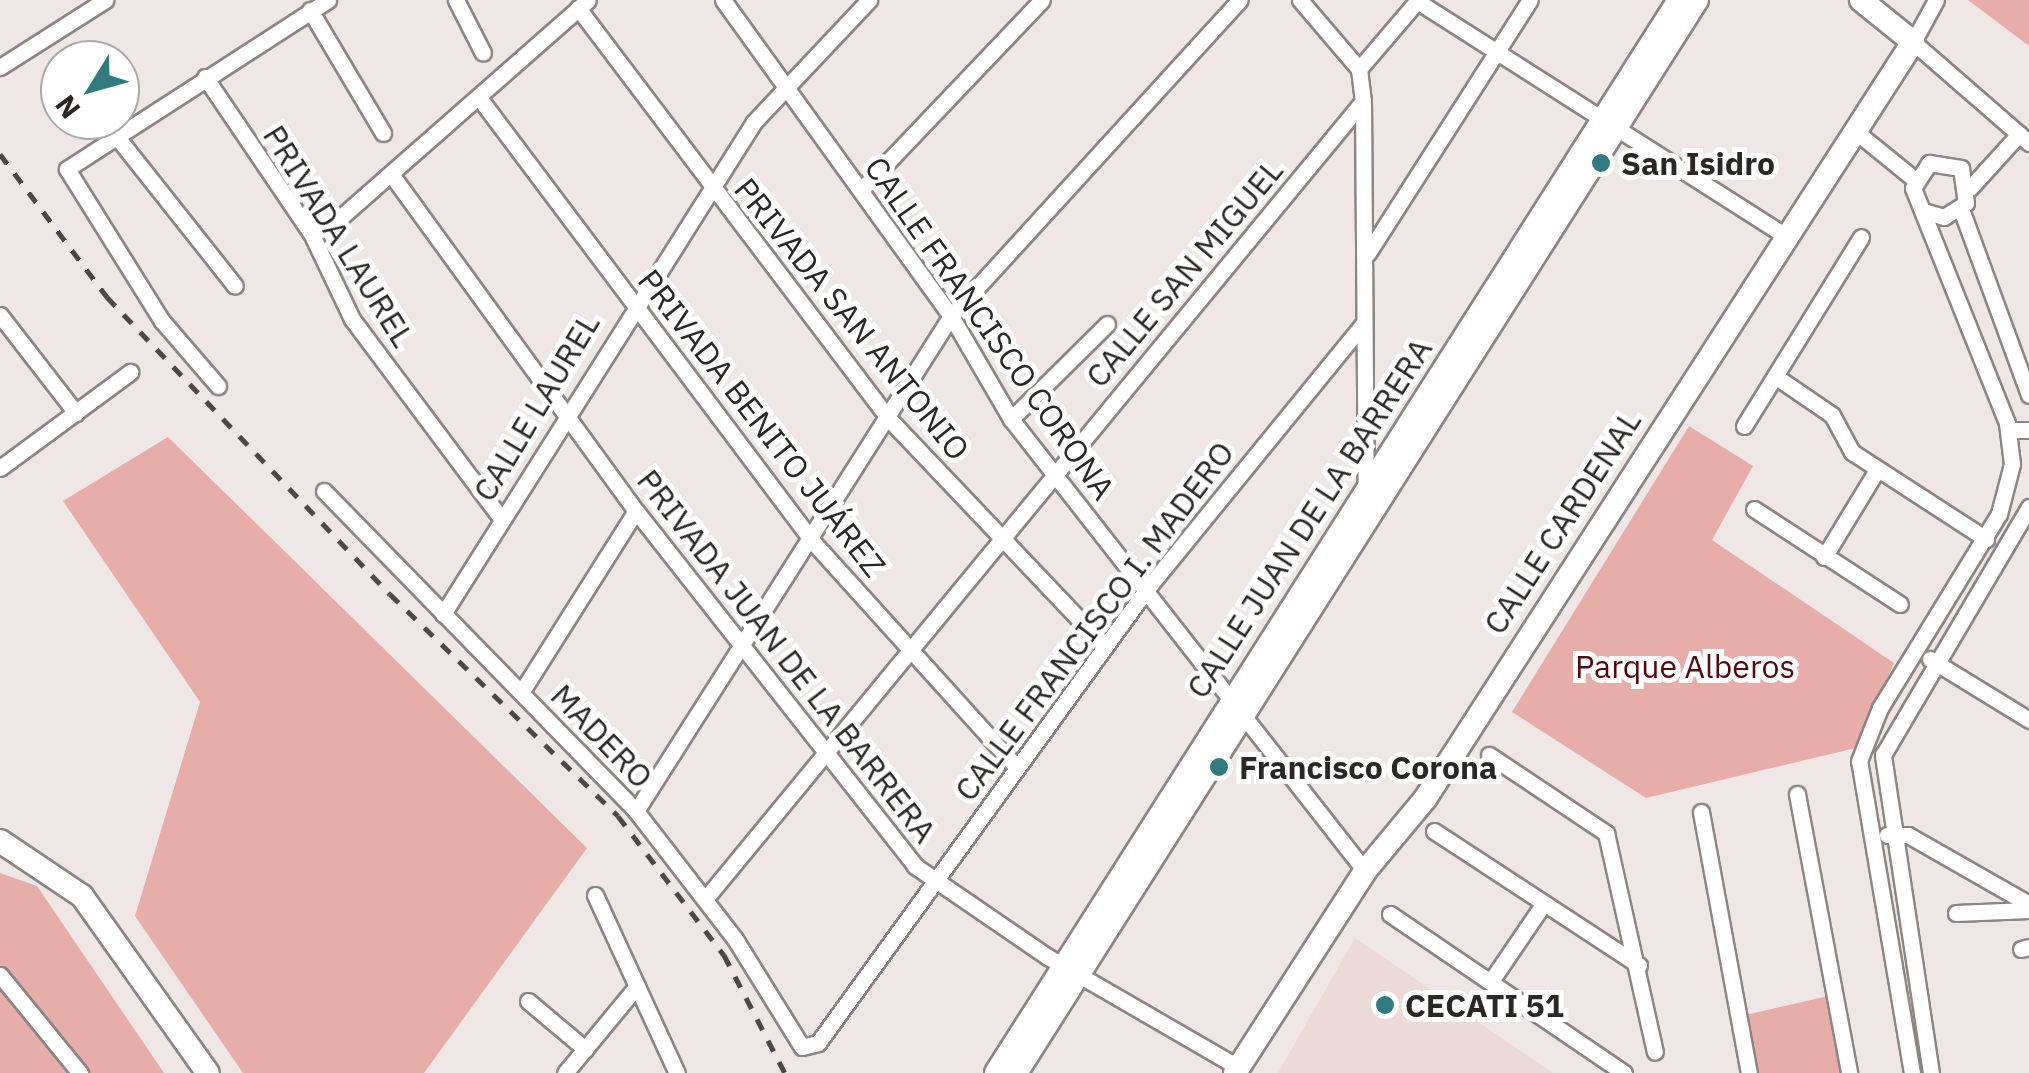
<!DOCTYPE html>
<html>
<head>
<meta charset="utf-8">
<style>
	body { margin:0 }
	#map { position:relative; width:2029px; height:1073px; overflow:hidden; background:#efe6e6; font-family:"IBM Plex Sans",sans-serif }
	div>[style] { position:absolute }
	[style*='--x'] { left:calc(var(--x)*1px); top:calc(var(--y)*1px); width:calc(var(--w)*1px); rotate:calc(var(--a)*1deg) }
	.built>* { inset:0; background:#ecdad8 }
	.green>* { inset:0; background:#e7ada8 }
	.roads { filter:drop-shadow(2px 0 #8d8584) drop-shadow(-2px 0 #8d8584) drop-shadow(0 2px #8d8584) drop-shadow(0 -2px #8d8584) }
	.street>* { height:15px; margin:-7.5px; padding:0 7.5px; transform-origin:7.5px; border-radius:7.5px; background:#fff }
	.secondary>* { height:22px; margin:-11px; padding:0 11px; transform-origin:11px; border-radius:11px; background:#fff }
	.rail>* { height:5px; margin-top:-2.5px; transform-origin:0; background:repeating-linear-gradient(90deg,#4d4848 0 12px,transparent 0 24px) }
	.dots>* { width:28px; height:28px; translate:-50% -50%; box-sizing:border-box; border:5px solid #fff; border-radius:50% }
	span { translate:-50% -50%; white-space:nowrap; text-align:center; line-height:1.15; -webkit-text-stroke:10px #fff; paint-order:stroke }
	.poi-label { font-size:32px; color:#2b2727; font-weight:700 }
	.left { translate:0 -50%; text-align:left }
	.street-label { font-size:32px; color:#2b2727 }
	.park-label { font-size:32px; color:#55080e }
	.north { position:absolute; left:40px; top:40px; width:100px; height:100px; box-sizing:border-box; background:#fff; border:2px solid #aaa9a9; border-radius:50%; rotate:233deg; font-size:28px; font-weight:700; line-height:40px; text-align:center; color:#2b2727 }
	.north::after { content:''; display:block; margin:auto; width:35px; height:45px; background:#317a80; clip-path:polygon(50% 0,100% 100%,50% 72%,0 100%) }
</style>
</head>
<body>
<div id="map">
	<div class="built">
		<i style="clip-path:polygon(1355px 938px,1553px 1073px,1278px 1073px)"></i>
	</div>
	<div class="green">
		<i style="clip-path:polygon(1968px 0,2029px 0,2029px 46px)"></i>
		<i style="clip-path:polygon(1689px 426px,1753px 466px,1712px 540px,1894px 663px,1856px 748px,1646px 798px,1512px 712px)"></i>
		<i style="clip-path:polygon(168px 437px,587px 848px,424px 1073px,243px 1073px,135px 916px,200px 702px,63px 501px)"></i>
		<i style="clip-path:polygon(0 873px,37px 886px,164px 1073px,0 1073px)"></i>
		<i style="clip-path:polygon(1828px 996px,1842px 1073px,1757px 1073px,1746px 1015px)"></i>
	</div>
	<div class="roads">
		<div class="street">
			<i style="--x:456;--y:0;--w:59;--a:63"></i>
			<i style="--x:723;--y:0;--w:390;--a:54.2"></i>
			<i style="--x:951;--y:316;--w:119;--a:59.8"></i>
			<i style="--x:1011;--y:419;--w:574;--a:51.93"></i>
			<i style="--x:1300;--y:0;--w:91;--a:49.5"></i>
			<i style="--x:1359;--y:69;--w:32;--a:83"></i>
			<i style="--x:1363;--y:101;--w:388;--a:89.6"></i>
			<i style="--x:1936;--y:0;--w:48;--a:118.7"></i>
			<i style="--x:1913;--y:42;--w:154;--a:41"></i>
			<i style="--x:1417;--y:1;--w:437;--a:32.5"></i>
			<i style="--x:578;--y:8;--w:515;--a:52.89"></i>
			<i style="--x:889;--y:419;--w:314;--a:46.5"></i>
			<i style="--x:310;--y:10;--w:143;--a:59.3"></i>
			<i style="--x:0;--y:67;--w:125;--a:-32.5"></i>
			<i style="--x:1359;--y:69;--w:91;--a:-49.5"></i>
			<i style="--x:205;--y:77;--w:191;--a:55.9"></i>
			<i style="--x:312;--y:235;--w:93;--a:64.5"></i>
			<i style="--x:352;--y:319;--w:249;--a:53.2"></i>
			<i style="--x:480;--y:99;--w:554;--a:53.07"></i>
			<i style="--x:813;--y:542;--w:303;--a:47.9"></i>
			<i style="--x:1855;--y:131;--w:76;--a:39.1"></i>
			<i style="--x:113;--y:132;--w:196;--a:51.6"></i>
			<i style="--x:391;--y:174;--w:417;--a:54"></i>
			<i style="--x:636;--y:511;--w:452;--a:51.8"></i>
			<i style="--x:915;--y:866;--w:161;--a:34.4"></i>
			<i style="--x:1048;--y:957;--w:220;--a:30.1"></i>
			<i style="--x:1970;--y:188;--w:73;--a:-47.8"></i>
			<i style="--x:861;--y:190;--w:262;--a:-46.4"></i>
			<i style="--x:1961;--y:209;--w:198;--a:69.9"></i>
			<i style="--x:333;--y:224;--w:339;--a:-41.3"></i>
			<i style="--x:1368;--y:253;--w:300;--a:-57.4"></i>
			<i style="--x:0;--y:315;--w:124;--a:52.2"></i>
			<i style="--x:1775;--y:376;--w:69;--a:34.4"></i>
			<i style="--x:1832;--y:415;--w:42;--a:61.6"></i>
			<i style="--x:1852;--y:452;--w:160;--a:33"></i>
			<i style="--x:218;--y:386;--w:86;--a:-130.7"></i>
			<i style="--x:162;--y:321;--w:179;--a:-122"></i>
			<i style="--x:67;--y:169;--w:311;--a:-32.9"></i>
			<i style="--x:1011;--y:419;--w:135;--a:-44.7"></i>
			<i style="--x:1744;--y:426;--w:222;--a:-58.2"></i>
			<i style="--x:2008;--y:430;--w:21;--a:0"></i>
			<i style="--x:0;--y:468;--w:162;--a:-36.4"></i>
			<i style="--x:324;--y:491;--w:447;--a:45.7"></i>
			<i style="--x:636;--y:811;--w:162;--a:52.3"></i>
			<i style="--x:735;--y:939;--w:127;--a:58.2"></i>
			<i style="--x:802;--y:1047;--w:16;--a:-14"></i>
			<i style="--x:818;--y:1043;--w:559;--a:-54.09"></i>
			<i style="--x:1146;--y:590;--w:343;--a:-50.8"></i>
			<i style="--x:1754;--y:509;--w:174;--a:33.1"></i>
			<i style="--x:1824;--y:557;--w:102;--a:-58.7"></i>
			<i style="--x:443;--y:614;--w:582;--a:-57.7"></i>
			<i style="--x:754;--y:122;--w:168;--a:-46.7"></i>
			<i style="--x:1930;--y:659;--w:116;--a:31.6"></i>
			<i style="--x:522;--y:691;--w:213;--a:-57.7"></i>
			<i style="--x:1489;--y:755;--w:141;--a:33.7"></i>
			<i style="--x:1606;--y:833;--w:224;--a:77.4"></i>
			<i style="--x:1797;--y:794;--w:284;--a:79.4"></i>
			<i style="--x:636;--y:811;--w:587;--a:-57.53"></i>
			<i style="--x:951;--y:316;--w:428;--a:-47.6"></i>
			<i style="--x:1701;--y:812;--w:265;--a:79.6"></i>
			<i style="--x:1434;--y:831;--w:245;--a:33.2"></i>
			<i style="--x:1887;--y:835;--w:21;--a:0"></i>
			<i style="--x:1908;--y:835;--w:139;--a:29.7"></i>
			<i style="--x:595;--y:895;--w:196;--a:65.3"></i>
			<i style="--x:706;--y:898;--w:1033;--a:-50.5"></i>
			<i style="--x:1956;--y:913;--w:73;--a:-2.4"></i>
			<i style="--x:1390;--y:914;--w:283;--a:34.2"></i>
			<i style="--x:2021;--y:949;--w:8;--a:-14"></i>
			<i style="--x:0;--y:975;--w:127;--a:50.8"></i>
			<i style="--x:1491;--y:981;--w:94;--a:-55.8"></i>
			<i style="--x:528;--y:1001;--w:75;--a:40.1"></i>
			<i style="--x:565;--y:1073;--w:113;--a:-50.4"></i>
			<i style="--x:1912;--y:1073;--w:316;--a:-99.6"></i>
			<i style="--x:1859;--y:761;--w:57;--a:-68.4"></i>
			<i style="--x:1880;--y:708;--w:228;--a:-58.5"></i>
			<i style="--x:1999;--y:514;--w:52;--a:-75.4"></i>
			<i style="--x:2012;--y:464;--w:41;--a:-97"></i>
			<i style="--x:2007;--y:423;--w:253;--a:-111.8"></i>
			<i style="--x:1913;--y:188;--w:30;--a:-57"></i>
			<i style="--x:1929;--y:163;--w:32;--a:9"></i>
			<i style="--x:1961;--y:168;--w:35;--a:82"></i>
			<i style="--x:1966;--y:203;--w:26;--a:148"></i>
			<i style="--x:1944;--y:217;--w:19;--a:-164"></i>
			<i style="--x:1931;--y:1073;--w:322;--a:-98.6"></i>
			<i style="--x:1883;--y:755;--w:288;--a:-59.5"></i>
		</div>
		<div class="secondary">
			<i style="--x:0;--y:841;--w:99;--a:33.9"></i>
			<i style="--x:82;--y:896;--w:217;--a:54.6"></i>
			<i style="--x:996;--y:1073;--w:1272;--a:-57.52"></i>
			<i style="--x:1016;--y:1073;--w:1271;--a:-57.6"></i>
			<i style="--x:1235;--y:1073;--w:240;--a:-57.2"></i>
			<i style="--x:1365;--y:871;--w:94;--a:-50.2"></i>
			<i style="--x:1425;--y:799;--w:901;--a:-57.19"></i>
			<i style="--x:1913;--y:42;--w:67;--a:-141.1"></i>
		</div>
	</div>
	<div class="rail">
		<i style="--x:0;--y:154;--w:179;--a:53.2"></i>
		<i style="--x:107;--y:297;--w:410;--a:46.4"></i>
		<i style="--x:390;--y:594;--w:318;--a:44.2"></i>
		<i style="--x:618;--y:816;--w:175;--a:52.7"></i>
		<i style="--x:724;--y:955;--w:133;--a:62.7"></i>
	</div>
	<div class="dots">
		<i style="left:1601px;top:163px;background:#317a80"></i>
		<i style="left:1219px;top:767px;background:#317a80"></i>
		<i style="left:1385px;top:1005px;background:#317a80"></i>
	</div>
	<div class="poi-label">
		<span class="left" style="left:1621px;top:163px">San Isidro</span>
		<span class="left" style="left:1239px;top:767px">Francisco Corona</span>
		<span class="left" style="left:1405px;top:1005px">CECATI 51</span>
	</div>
	<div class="street-label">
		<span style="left:339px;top:236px;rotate:58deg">PRIVADA LAUREL</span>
		<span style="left:1184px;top:273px;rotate:-50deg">CALLE SAN MIGUEL</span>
		<span style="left:852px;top:319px;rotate:51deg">PRIVADA SAN ANTONIO</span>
		<span style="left:990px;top:328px;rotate:55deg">CALLE FRANCISCO CORONA</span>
		<span style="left:536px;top:407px;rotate:-59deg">CALLE LAUREL</span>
		<span style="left:762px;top:423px;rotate:52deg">PRIVADA BENITO JUÁREZ</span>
		<span style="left:1309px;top:518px;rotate:-57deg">CALLE JUAN DE LA BARRERA</span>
		<span style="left:1562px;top:522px;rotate:-57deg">CALLE CARDENAL</span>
		<span style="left:1094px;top:621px;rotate:-53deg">CALLE FRANCISCO I. MADERO</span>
		<span style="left:787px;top:656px;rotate:52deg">PRIVADA JUAN DE LA BARRERA</span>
		<span style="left:602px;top:736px;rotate:46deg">MADERO</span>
	</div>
	<div class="park-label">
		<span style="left:1685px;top:666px">Parque Alberos</span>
	</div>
	<div class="north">N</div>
</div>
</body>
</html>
